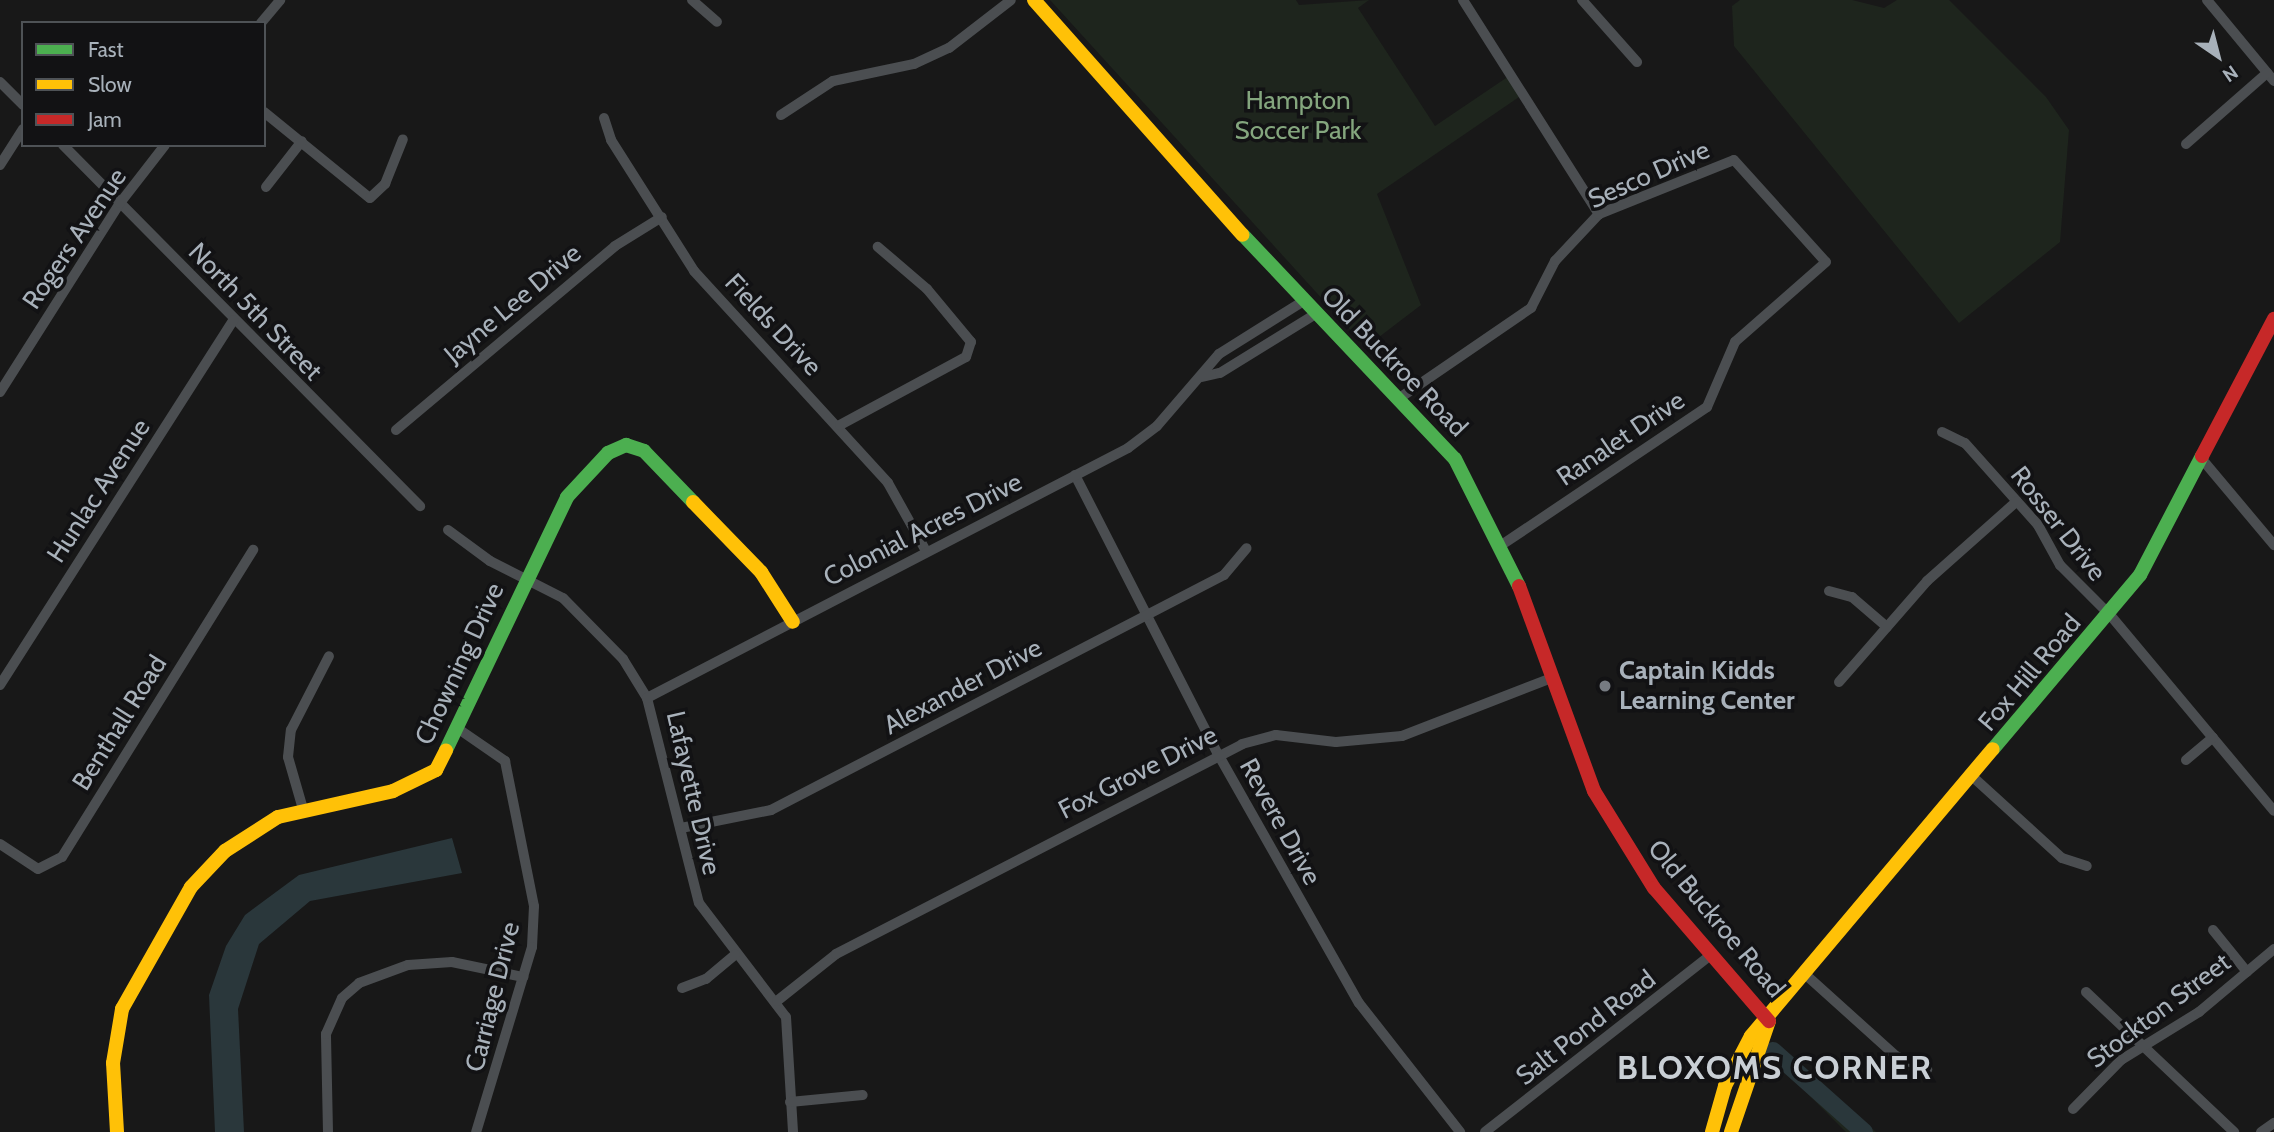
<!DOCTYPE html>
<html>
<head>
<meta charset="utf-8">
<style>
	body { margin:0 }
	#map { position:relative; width:2274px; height:1132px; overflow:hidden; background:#181818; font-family:Cabin,sans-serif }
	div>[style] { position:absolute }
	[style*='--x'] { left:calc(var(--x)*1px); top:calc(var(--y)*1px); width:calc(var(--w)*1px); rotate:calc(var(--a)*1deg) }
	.green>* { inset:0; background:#1e251d }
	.water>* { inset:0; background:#2a373b }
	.river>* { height:18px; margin:-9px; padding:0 9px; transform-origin:9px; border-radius:9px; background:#2a373b }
	.street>* { height:10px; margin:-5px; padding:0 5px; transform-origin:5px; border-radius:5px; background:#4b4e51 }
	.fast>* { height:14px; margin:-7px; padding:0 7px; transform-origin:7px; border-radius:7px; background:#4caf50 }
	.slow>* { height:14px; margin:-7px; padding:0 7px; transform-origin:7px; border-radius:7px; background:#ffc107 }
	.jam>* { height:14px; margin:-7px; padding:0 7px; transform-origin:7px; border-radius:7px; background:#c62828 }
	.dots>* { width:19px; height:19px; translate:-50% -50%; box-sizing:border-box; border:4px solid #121214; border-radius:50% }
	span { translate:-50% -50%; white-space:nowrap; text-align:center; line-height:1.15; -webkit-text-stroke:7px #121214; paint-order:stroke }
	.park-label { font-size:26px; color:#84a67e }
	.street-label { font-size:26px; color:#a8b1ba }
	.poi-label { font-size:26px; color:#a8b1ba; font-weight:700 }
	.left { translate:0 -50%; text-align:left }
	.district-label { font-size:33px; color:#c9cfd5; font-weight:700; letter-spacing:2px }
	.legend { position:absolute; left:21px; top:21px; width:245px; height:126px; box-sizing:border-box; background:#121214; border:2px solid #4e5256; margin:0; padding:9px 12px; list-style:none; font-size:21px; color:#a8b1ba }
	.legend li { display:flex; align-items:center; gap:14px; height:35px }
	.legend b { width:35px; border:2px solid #4e5256 }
	.north { position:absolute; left:2183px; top:21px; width:70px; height:70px; -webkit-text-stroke:5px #121214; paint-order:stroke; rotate:145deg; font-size:19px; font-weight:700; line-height:28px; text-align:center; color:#a8b1ba }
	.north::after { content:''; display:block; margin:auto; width:24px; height:32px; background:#a8b1ba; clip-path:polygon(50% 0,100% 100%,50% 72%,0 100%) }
</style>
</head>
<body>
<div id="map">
	<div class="green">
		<i style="clip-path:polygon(1050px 0,1296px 0,1299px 5px,1369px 0,1358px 8px,1435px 126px,1509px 76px,1522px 95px,1377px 194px,1421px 305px,1366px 347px)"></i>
		<i style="clip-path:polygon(1740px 0,1852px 0,1884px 8px,1897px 0,1949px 0,2046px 97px,2069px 130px,2060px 242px,1959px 323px,1734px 46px,1732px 6px)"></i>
		<i style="clip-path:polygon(1778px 1049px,1792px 1057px,1876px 1132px,1846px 1132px,1774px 1060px)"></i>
	</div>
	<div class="water">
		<i style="clip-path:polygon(452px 838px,462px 873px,310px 901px,259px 944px,238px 1009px,244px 1132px,215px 1132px,209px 995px,226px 946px,245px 915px,299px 875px)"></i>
	</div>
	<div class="river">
		<i style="--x:1773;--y:1051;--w:122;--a:41.7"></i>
	</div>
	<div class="street">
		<i style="--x:692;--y:0;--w:33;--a:41"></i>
		<i style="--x:1463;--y:0;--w:254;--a:57.6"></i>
		<i style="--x:1582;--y:0;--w:83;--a:48.4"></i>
		<i style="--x:2207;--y:0;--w:105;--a:50.4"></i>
		<i style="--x:261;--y:23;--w:30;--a:-50"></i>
		<i style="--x:0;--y:82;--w:33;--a:45"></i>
		<i style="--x:264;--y:112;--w:136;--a:39.1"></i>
		<i style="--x:370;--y:198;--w:21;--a:-43"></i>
		<i style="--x:385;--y:184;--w:48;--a:-68.2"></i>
		<i style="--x:781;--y:115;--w:62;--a:-33.2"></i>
		<i style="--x:833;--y:81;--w:83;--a:-11.9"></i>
		<i style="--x:914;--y:64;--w:38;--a:-25"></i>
		<i style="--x:949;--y:48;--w:78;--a:-37.7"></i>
		<i style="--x:604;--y:118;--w:23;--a:72"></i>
		<i style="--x:611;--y:140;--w:155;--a:57.6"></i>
		<i style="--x:694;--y:271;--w:287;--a:47.5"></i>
		<i style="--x:888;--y:483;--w:78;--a:60.8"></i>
		<i style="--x:2186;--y:144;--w:108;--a:-41.2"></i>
		<i style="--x:63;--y:145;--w:508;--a:45.32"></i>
		<i style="--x:0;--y:165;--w:43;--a:-57.4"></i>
		<i style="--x:266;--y:187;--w:58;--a:-52"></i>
		<i style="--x:1202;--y:377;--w:18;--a:-13"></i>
		<i style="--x:1220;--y:373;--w:110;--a:-31.7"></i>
		<i style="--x:0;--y:392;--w:224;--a:-57.6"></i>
		<i style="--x:120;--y:203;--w:73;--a:-52.2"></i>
		<i style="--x:1401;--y:397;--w:158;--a:-34.4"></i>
		<i style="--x:1531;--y:308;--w:53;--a:-62.9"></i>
		<i style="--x:1555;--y:261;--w:64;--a:-46.9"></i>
		<i style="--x:1599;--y:214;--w:145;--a:-21.8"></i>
		<i style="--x:1734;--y:160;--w:137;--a:48"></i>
		<i style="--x:1826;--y:262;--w:121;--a:138.7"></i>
		<i style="--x:1735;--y:342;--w:71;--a:113.3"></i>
		<i style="--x:1707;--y:407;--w:246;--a:146.1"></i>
		<i style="--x:840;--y:425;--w:143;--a:-28.4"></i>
		<i style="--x:966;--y:357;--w:16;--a:-72"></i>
		<i style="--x:971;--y:342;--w:69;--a:-129.7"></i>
		<i style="--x:927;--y:289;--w:65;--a:-139.4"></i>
		<i style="--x:396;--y:430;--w:286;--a:-40"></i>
		<i style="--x:615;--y:246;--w:55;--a:-31.7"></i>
		<i style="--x:1942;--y:432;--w:25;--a:26"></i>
		<i style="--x:1965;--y:443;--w:110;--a:48.3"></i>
		<i style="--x:2038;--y:525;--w:46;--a:61.2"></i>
		<i style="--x:2060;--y:565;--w:72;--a:45"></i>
		<i style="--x:2111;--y:616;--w:254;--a:50.1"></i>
		<i style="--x:2201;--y:458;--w:114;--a:50"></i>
		<i style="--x:1075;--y:475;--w:314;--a:62.9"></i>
		<i style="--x:1218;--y:754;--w:286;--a:60.5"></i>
		<i style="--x:1359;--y:1003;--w:164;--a:51.9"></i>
		<i style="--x:448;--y:530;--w:52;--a:36.4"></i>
		<i style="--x:490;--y:561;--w:82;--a:26.9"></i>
		<i style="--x:563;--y:598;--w:86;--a:45.5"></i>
		<i style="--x:623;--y:659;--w:46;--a:58.4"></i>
		<i style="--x:647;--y:698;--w:211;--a:75.8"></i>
		<i style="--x:699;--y:903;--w:143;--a:52.7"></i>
		<i style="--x:786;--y:1017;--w:115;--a:86.5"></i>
		<i style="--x:1829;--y:591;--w:24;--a:15"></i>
		<i style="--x:1852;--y:597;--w:46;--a:40.6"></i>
		<i style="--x:1839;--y:682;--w:134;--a:-48.9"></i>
		<i style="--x:1927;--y:581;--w:120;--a:-41.6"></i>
		<i style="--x:0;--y:685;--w:433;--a:-57.4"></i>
		<i style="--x:647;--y:698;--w:542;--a:-27.46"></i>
		<i style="--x:1128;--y:448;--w:36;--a:-37"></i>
		<i style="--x:1157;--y:426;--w:95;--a:-49.3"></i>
		<i style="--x:1219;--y:354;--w:98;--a:-32.1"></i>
		<i style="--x:460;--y:730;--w:55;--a:34.6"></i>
		<i style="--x:505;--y:761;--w:148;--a:78.7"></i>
		<i style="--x:534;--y:906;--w:41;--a:92.8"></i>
		<i style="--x:532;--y:947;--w:193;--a:106.8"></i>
		<i style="--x:2186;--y:760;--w:35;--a:-40"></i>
		<i style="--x:1974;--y:778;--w:119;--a:42.3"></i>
		<i style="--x:2062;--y:858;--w:26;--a:18"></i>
		<i style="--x:303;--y:809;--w:54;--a:-106.1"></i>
		<i style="--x:288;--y:757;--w:27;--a:-84"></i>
		<i style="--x:291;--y:730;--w:83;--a:-62.8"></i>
		<i style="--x:681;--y:828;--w:92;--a:-11.3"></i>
		<i style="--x:771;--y:810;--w:510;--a:-27.42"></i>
		<i style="--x:1224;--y:575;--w:35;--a:-50"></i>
		<i style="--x:0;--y:844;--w:45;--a:33.3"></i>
		<i style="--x:38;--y:869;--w:27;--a:-27"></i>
		<i style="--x:62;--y:857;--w:362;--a:-58.1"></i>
		<i style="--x:2213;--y:930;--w:54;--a:51"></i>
		<i style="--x:1806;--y:975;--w:121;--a:42"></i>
		<i style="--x:1896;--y:1056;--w:34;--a:23"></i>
		<i style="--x:682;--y:988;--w:26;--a:-21"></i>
		<i style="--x:706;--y:979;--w:38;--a:-40"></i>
		<i style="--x:2086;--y:992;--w:204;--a:43.4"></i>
		<i style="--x:777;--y:1001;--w:75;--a:-38.5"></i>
		<i style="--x:836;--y:954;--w:457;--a:-27.3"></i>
		<i style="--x:1242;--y:744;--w:35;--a:-15"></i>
		<i style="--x:1276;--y:735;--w:60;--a:6.7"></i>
		<i style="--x:1336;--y:742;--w:66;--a:-5.2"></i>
		<i style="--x:1402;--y:736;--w:158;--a:-21.2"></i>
		<i style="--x:790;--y:1102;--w:73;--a:-5.5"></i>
		<i style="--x:2073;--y:1109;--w:69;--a:-45.6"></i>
		<i style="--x:2121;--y:1060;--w:92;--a:-31.6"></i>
		<i style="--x:2199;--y:1012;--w:98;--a:-40"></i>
		<i style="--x:328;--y:1132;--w:98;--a:-91.2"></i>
		<i style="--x:326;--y:1034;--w:39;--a:-66"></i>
		<i style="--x:342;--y:998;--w:23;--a:-41"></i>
		<i style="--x:359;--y:983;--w:52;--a:-20.2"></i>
		<i style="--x:408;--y:965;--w:44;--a:-3.9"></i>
		<i style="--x:452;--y:962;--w:73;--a:11.9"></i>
		<i style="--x:1485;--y:1132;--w:287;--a:-38.1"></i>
		<i style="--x:2261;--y:1132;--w:16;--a:-35"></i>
	</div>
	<div class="fast">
		<i style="--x:1243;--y:235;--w:308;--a:46.6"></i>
		<i style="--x:1455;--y:459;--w:142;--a:63.3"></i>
		<i style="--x:1993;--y:749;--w:228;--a:-49.8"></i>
		<i style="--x:2140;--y:575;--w:134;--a:-62.5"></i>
		<i style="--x:446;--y:750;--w:280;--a:-64.4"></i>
		<i style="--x:567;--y:497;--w:60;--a:-47"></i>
		<i style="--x:608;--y:453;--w:20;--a:-24"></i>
		<i style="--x:626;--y:445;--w:19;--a:18"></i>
		<i style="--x:644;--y:451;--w:71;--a:46.1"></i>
	</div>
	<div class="slow">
		<i style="--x:1034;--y:0;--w:314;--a:48.4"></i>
		<i style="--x:693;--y:502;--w:98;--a:45.8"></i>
		<i style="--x:761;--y:572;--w:59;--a:57.4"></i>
		<i style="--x:117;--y:1132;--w:69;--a:-93.3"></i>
		<i style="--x:113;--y:1063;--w:55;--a:-80.5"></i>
		<i style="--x:122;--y:1009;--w:140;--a:-60.5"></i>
		<i style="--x:191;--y:887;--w:50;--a:-46.6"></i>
		<i style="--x:225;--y:851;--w:63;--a:-32.7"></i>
		<i style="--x:278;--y:817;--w:118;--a:-12.7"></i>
		<i style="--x:393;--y:791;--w:48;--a:-26"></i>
		<i style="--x:436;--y:770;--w:22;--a:-63"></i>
		<i style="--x:1712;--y:1132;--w:48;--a:-74.2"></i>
		<i style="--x:1725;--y:1086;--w:56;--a:-62.5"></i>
		<i style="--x:1751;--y:1036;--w:375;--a:-49.9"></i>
		<i style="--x:1731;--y:1132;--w:117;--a:-71.1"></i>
	</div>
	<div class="jam">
		<i style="--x:2202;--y:456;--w:155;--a:-62.3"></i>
		<i style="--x:1519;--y:586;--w:218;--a:69.9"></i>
		<i style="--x:1594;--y:791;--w:114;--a:58.3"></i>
		<i style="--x:1654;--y:888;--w:176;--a:49.2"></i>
	</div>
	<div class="dots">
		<i style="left:1605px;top:686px;background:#767b81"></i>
	</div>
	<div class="park-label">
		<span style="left:1298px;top:116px">Hampton<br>Soccer Park</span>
	</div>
	<div class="street-label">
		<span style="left:1649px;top:175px;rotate:-24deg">Sesco Drive</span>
		<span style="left:75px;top:239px;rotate:-56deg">Rogers Avenue</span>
		<span style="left:513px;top:304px;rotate:-40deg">Jayne Lee Drive</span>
		<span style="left:255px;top:312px;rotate:46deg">North 5th Street</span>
		<span style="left:773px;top:325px;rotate:47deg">Fields Drive</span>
		<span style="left:1394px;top:362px;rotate:46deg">Old Buckroe Road</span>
		<span style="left:1621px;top:439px;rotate:-34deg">Ranalet Drive</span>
		<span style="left:99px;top:491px;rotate:-57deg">Hunlac Avenue</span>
		<span style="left:2058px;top:524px;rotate:52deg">Rosser Drive</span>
		<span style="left:923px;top:530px;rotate:-27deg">Colonial Acres Drive</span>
		<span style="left:460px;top:664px;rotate:-65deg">Chowning Drive</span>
		<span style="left:2030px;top:673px;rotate:-50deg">Fox Hill Road</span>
		<span style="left:963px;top:687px;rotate:-28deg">Alexander Drive</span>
		<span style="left:120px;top:723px;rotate:-58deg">Benthall Road</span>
		<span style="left:1138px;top:773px;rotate:-27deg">Fox Grove Drive</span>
		<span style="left:693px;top:793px;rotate:77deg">Lafayette Drive</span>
		<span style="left:1280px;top:822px;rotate:61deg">Revere Drive</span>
		<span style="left:1716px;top:919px;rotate:50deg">Old Buckroe Road</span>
		<span style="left:493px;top:997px;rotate:-76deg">Carriage Drive</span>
		<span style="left:2159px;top:1011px;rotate:-37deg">Stockton Street</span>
		<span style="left:1586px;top:1028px;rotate:-38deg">Salt Pond Road</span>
	</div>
	<div class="poi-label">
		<span class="left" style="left:1619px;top:686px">Captain Kidds<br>Learning Center</span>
	</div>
	<div class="district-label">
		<span style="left:1775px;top:1068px">BLOXOMS CORNER</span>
	</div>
	<ul class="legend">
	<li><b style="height:9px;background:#4caf50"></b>Fast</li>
	<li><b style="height:9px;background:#ffc107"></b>Slow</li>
	<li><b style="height:9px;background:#c62828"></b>Jam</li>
	</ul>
	<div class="north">N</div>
</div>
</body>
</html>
